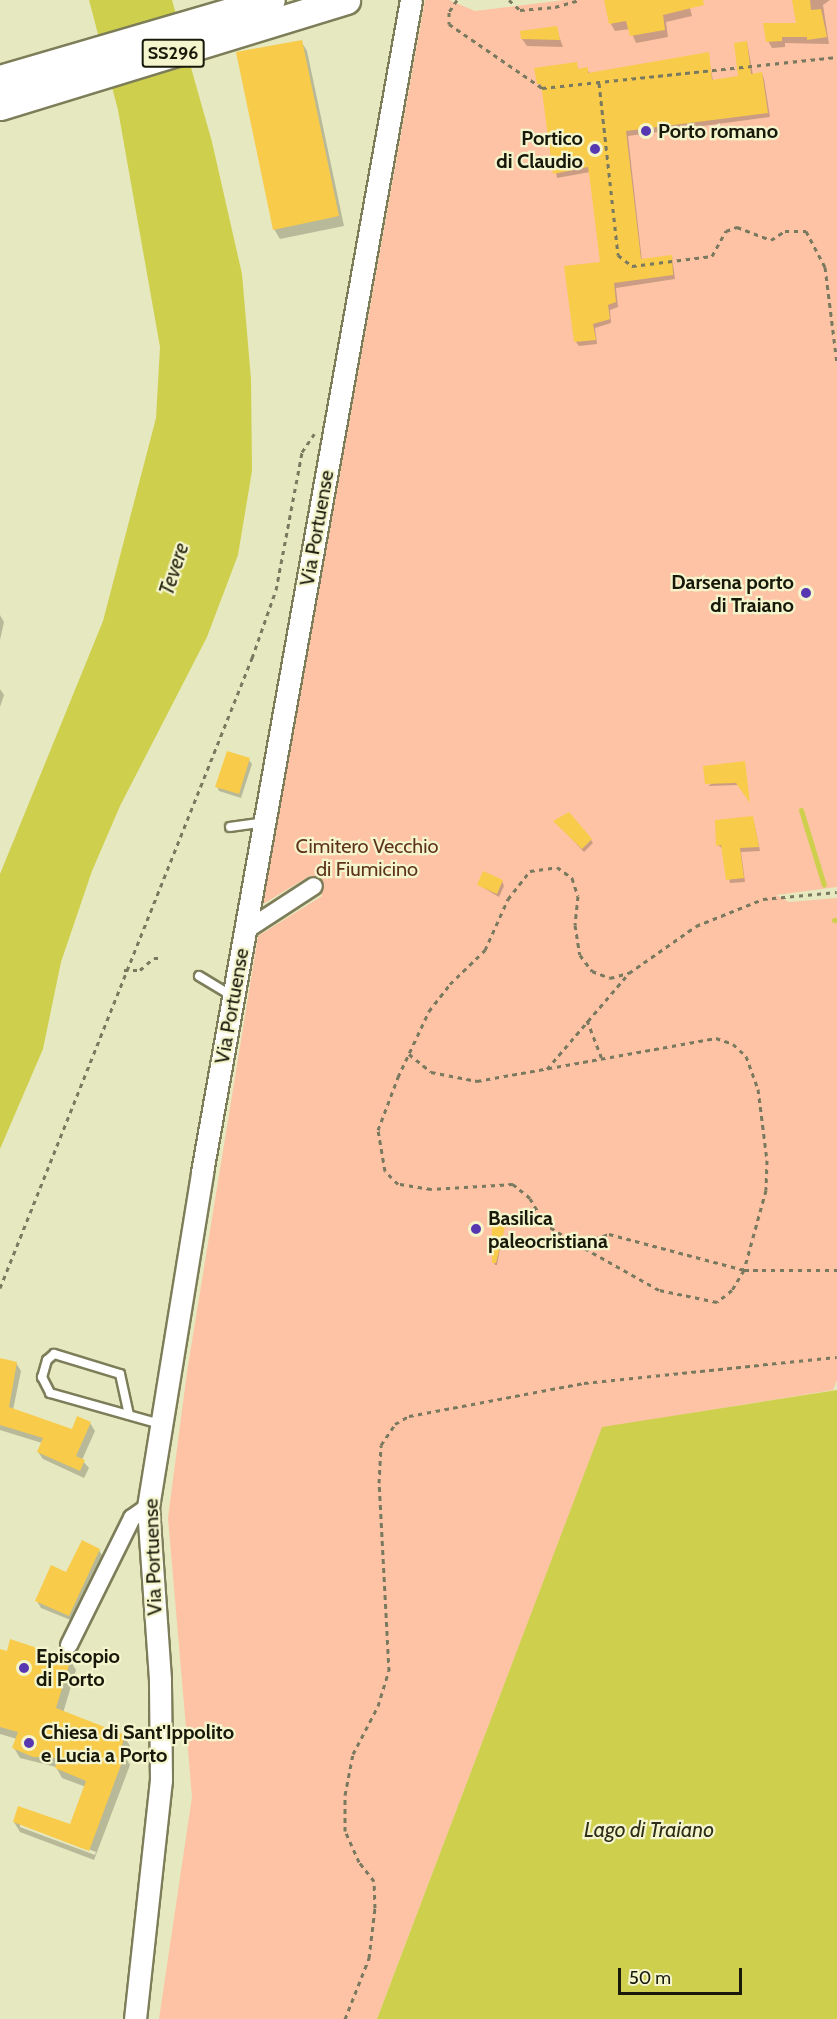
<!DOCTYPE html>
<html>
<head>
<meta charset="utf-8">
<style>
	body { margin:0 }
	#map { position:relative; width:837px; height:2019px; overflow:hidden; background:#e6e8c0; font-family:Cabin,sans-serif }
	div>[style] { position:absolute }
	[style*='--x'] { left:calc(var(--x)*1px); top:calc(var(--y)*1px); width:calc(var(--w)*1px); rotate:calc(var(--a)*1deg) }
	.green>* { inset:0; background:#fdc3a4 }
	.water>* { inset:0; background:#cfcf4e }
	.shadow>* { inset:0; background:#0003 }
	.stream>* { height:5px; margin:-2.5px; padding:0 2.5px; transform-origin:2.5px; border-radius:2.5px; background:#cfcf4e }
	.building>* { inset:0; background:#f8cb4b }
	.path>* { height:3px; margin-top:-1.5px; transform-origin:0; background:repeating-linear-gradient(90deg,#78795f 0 4.5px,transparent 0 9px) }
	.roads { filter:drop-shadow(2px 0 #7d7e59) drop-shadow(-2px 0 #7d7e59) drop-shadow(0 2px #7d7e59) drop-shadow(0 -2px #7d7e59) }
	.service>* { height:8px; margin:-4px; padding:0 4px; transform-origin:4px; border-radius:4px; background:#fff }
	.minor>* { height:16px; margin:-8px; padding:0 8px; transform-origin:8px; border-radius:8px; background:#fff }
	.tertiary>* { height:21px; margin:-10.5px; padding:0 10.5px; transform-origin:10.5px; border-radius:10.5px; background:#fff }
	.primary>* { height:27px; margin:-13.5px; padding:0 13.5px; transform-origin:13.5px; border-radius:13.5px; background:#fff }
	.dots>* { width:16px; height:16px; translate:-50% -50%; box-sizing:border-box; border:3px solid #f4f5cd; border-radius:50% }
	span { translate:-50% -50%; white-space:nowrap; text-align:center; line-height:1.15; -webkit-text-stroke:4.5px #f4f5cd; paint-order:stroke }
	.shield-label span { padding:2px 4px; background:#f4f5cd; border:2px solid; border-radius:4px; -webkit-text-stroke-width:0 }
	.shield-label { font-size:18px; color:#18190a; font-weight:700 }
	.poi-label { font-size:20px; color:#18190a; font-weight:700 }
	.left { translate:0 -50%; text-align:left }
	.right { translate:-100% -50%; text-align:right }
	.street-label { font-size:20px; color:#18190a }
	.park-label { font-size:20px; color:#5e331b }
	.water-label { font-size:21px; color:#2e2e18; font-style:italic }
	.scale { position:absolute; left:618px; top:1968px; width:124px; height:27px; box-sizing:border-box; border:3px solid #18190a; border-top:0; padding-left:8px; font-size:18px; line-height:21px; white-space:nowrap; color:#18190a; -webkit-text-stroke:4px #f4f5cd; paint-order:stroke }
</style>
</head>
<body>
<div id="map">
	<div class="green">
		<i style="clip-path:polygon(425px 0,449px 0,475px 11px,564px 0,837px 0,837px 887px,776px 895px,789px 902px,837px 898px,837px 1380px,833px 1390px,602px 1428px,377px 2019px,159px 2019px,192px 1797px,168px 1518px,187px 1372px,258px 936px,322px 896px,311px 875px,263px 904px)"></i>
	</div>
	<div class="water">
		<i style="clip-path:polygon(89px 0,172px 0,212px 142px,242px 274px,251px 379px,252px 471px,238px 555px,207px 637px,120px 806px,92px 871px,61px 962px,43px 1049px,0 1149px,0 874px,103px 621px,156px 418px,160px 347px,118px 110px)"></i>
		<i style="clip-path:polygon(837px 1390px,837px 2019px,377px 2019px,602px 1427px)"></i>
	</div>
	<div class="shadow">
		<i style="clip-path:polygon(635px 0,688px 0,692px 16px,666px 22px,668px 37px,636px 43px,630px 29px,615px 31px,611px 24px)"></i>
		<i style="clip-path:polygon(794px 0,830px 0,823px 5px,829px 44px,785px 43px,785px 47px,772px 48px,768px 41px,797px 24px)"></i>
		<i style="clip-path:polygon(556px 28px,563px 47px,527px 46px,522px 39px)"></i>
		<i style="clip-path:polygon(301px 41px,307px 51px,344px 226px,280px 239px,274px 229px)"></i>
		<i style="clip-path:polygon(747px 42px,753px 75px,762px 74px,764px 79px,770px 117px,628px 136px,642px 261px,672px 256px,675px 279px,616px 288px,618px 307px,610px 310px,611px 323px,595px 328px,597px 344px,579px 346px,576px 342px,602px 264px,590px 172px,557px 178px,543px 88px,538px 84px,576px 64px,579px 70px,587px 69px,590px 74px,708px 54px,713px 81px,740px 77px)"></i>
		<i style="clip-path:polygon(0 615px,4px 622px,0 640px)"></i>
		<i style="clip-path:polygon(0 689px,4px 695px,0 707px)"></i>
		<i style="clip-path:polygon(249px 760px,252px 764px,241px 798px,219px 791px,217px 786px)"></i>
		<i style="clip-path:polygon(744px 763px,749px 800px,738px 785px,708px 786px)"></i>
		<i style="clip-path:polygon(555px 821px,591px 840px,593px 843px,584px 852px)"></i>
		<i style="clip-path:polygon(754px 822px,760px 851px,741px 852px,745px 882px,730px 883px,723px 849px,718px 845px)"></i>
		<i style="clip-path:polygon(502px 881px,504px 886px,499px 897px,479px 885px)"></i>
		<i style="clip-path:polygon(504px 1227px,497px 1265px,495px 1265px,494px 1263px)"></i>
		<i style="clip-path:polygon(0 1360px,16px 1363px,21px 1371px,13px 1410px,73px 1431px,90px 1423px,95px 1431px,82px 1460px,89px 1468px,84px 1478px,43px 1459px,38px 1452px,42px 1443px,0 1430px)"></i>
		<i style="clip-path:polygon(99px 1550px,103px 1557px,73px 1621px,41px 1608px,37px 1601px)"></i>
		<i style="clip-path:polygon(evenodd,0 1651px,70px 1660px,76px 1670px,63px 1713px,124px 1736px,130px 1746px,126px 1758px,130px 1765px,94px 1860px,20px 1832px,14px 1822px,71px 1826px,86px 1787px,62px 1778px,56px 1767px,20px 1758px,14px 1748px,17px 1739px,0 1734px,0 1651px,20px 1823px,96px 1852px,95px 1855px,20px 1827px,20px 1823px)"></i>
	</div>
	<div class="stream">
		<i style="--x:801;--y:810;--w:78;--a:73"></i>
		<i style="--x:834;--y:920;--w:3;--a:0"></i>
	</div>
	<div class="building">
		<i style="clip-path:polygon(604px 0,703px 0,704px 5px,663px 15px,665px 30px,630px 36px,626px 21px,609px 24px)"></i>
		<i style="clip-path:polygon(792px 0,810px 0,811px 10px,821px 9px,827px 37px,807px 40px,807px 37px,782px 37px,782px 41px,766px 42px,763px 23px,796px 23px)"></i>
		<i style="clip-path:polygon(557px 26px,560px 40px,521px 39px,520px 31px)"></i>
		<i style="clip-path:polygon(302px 40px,339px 216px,273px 230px,236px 52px)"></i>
		<i style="clip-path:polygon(747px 41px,751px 74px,762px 72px,768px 113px,626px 131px,641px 259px,672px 255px,673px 275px,614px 283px,616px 302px,608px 305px,610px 319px,593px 324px,596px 340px,574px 342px,564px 266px,600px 262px,590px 181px,588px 167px,553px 174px,541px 84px,537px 84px,534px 68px,577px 62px,578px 69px,588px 67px,588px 73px,709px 52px,712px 80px,738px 76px,734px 43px)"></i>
		<i style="clip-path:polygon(227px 751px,250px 758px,239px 794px,215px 787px)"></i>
		<i style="clip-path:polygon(745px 761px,750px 803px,736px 783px,705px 784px,703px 766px)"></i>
		<i style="clip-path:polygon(569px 812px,592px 839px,582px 849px,553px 821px)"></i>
		<i style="clip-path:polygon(753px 816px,759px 847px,740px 848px,744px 878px,726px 880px,721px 845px,716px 846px,715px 820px)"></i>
		<i style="clip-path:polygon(483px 871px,503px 880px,497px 894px,477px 885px)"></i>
		<i style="clip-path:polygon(492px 1212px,505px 1227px,496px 1263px,492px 1263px)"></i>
		<i style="clip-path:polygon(0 1358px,17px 1362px,9px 1407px,72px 1429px,77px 1416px,91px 1422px,76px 1456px,85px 1460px,80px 1471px,37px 1452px,43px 1438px,0 1425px)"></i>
		<i style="clip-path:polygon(82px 1540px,100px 1549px,69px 1616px,35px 1601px,51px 1565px,66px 1572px)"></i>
		<i style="clip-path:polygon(10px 1639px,71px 1659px,56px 1708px,125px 1735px,120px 1752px,125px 1754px,89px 1851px,13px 1822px,18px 1806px,70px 1824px,86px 1781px,55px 1768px,58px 1758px,33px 1757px,12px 1748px,18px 1732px,0 1727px,0 1649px,7px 1651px)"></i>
	</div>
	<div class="path">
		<i style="--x:457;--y:0;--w:14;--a:124"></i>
		<i style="--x:449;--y:12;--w:12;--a:90"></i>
		<i style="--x:449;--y:24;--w:113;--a:34.5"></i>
		<i style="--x:542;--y:88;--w:297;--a:-6"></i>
		<i style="--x:509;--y:0;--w:15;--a:42"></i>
		<i style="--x:520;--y:10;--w:35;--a:-5"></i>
		<i style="--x:555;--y:7;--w:26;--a:-16"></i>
		<i style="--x:599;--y:83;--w:173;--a:83.7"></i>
		<i style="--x:618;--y:255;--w:18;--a:38"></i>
		<i style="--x:632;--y:266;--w:81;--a:-7.1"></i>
		<i style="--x:712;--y:256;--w:29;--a:-61"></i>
		<i style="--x:726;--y:231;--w:12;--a:-20"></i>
		<i style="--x:737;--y:227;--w:36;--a:21"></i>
		<i style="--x:771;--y:240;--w:17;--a:-33"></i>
		<i style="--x:785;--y:231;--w:21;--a:0"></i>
		<i style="--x:806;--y:231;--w:41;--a:62.2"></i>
		<i style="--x:825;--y:267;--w:97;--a:82.9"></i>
		<i style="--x:124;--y:970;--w:16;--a:0"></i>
		<i style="--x:140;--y:970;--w:18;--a:-41"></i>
		<i style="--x:154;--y:958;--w:6;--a:0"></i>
		<i style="--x:587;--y:1020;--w:40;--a:69"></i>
		<i style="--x:409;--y:1054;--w:28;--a:39"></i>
		<i style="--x:431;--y:1072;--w:47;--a:11.1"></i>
		<i style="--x:477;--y:1081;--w:243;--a:-10.2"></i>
		<i style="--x:716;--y:1038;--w:18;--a:19"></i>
		<i style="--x:733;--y:1044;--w:18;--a:43"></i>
		<i style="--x:746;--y:1056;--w:35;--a:70"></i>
		<i style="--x:758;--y:1089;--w:72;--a:82.8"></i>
		<i style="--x:767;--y:1160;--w:30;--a:92"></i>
		<i style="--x:766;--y:1190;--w:83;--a:105.4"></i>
		<i style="--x:744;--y:1270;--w:23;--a:121"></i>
		<i style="--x:732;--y:1290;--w:19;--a:141"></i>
		<i style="--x:717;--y:1302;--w:59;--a:-168.3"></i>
		<i style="--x:659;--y:1290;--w:94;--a:-150.7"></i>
		<i style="--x:577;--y:1244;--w:36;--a:-148"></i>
		<i style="--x:546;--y:1225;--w:31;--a:-121"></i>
		<i style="--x:530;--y:1198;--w:22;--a:-141"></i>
		<i style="--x:513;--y:1184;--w:82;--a:176.5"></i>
		<i style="--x:431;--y:1189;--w:33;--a:-171"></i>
		<i style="--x:398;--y:1184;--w:18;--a:-135"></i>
		<i style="--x:385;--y:1171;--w:42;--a:-99.7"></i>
		<i style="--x:378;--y:1130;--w:57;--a:-69.3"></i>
		<i style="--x:398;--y:1077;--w:73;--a:-64.8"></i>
		<i style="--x:429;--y:1011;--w:34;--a:-52"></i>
		<i style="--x:450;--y:984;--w:49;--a:-44.2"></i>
		<i style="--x:485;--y:950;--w:56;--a:-65.7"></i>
		<i style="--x:508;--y:899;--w:36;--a:-52"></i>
		<i style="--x:530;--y:871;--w:27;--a:-8"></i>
		<i style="--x:557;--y:867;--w:19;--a:36"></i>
		<i style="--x:572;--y:878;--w:19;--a:72"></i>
		<i style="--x:578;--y:896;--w:29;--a:96"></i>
		<i style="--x:575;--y:925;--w:30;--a:81"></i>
		<i style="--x:580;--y:955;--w:20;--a:53"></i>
		<i style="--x:592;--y:971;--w:19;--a:21"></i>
		<i style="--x:610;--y:978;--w:20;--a:-15"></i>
		<i style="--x:629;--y:973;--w:82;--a:-35"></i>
		<i style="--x:696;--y:926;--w:72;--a:-21.9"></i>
		<i style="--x:763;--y:899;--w:74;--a:-5.4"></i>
		<i style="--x:547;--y:1069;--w:125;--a:-49.5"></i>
		<i style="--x:577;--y:1244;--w:34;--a:-17"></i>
		<i style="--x:609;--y:1234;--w:140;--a:14.9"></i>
		<i style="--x:744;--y:1270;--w:93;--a:0"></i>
		<i style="--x:0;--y:1288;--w:679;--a:-68.2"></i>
		<i style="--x:252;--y:658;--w:72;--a:-70.6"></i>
		<i style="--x:276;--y:590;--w:140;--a:-79.3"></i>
		<i style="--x:302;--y:452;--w:22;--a:-56"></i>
		<i style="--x:345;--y:2019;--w:66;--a:-68.5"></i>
		<i style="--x:369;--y:1958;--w:50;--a:-83.2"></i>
		<i style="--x:375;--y:1908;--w:27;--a:-92"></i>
		<i style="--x:374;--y:1881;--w:24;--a:-128"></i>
		<i style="--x:359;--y:1862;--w:34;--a:-114"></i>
		<i style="--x:345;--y:1831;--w:36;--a:-90"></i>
		<i style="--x:345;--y:1795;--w:42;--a:-79"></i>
		<i style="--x:353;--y:1754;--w:54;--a:-62.5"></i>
		<i style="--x:378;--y:1706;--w:37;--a:-73"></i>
		<i style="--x:389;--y:1671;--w:188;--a:-93"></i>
		<i style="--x:379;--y:1483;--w:38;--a:-87"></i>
		<i style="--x:381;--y:1445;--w:25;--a:-56"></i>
		<i style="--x:395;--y:1424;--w:16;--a:-30"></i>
		<i style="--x:409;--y:1416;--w:178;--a:-10.7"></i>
		<i style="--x:584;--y:1383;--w:254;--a:-5.9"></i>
	</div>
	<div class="roads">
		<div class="service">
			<i style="--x:230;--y:827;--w:34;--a:-8"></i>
			<i style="--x:199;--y:976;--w:39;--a:31"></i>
			<i style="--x:129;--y:1415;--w:42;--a:-102.4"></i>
			<i style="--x:120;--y:1374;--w:69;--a:-163.1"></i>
			<i style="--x:54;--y:1354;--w:9;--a:139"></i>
			<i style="--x:47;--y:1360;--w:18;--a:106"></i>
			<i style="--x:42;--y:1377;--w:18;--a:63"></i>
			<i style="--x:50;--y:1393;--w:114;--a:15.7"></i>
		</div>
		<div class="minor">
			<i style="--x:245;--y:931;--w:82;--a:-33.1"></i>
			<i style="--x:69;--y:1645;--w:142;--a:-63.6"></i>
			<i style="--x:132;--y:1518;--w:19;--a:-35"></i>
		</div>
		<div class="tertiary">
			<i style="--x:135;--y:2019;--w:240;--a:-83.8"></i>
			<i style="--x:161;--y:1780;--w:101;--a:-90.6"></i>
			<i style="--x:160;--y:1679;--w:172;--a:-94"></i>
			<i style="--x:148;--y:1507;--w:339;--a:-80.8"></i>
			<i style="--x:202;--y:1172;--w:1190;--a:-79.89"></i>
		</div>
		<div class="primary">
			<i style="--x:0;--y:79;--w:282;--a:-16.3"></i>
			<i style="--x:0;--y:106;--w:362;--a:-17"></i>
		</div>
	</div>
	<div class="dots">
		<i style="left:646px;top:131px;background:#5838b0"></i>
		<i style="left:595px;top:149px;background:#5838b0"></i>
		<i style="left:806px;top:593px;background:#5838b0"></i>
		<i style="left:476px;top:1229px;background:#5838b0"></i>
		<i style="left:24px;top:1668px;background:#5838b0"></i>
		<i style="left:29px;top:1743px;background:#5838b0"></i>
	</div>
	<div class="shield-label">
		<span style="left:173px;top:53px">SS296</span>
	</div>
	<div class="poi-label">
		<span class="left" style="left:658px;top:131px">Porto romano</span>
		<span class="right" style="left:583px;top:150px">Portico<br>di Claudio</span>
		<span class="right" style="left:794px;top:594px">Darsena porto<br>di Traiano</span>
		<span class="left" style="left:488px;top:1230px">Basilica<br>paleocristiana</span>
		<span class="left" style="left:36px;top:1668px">Episcopio<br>di Porto</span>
		<span class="left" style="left:41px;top:1744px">Chiesa di Sant'Ippolito<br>e Lucia a Porto</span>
	</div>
	<div class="street-label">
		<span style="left:317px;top:528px;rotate:-80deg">Via Portuense</span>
		<span style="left:232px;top:1006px;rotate:-80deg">Via Portuense</span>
		<span style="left:153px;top:1557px;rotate:-92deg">Via Portuense</span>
	</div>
	<div class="park-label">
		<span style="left:367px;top:858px">Cimitero Vecchio<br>di Fiumicino</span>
	</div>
	<div class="water-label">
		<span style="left:174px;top:569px;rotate:-72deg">Tevere</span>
		<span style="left:649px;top:1830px">Lago di Traiano</span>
	</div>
	<div class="scale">50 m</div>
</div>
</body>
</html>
